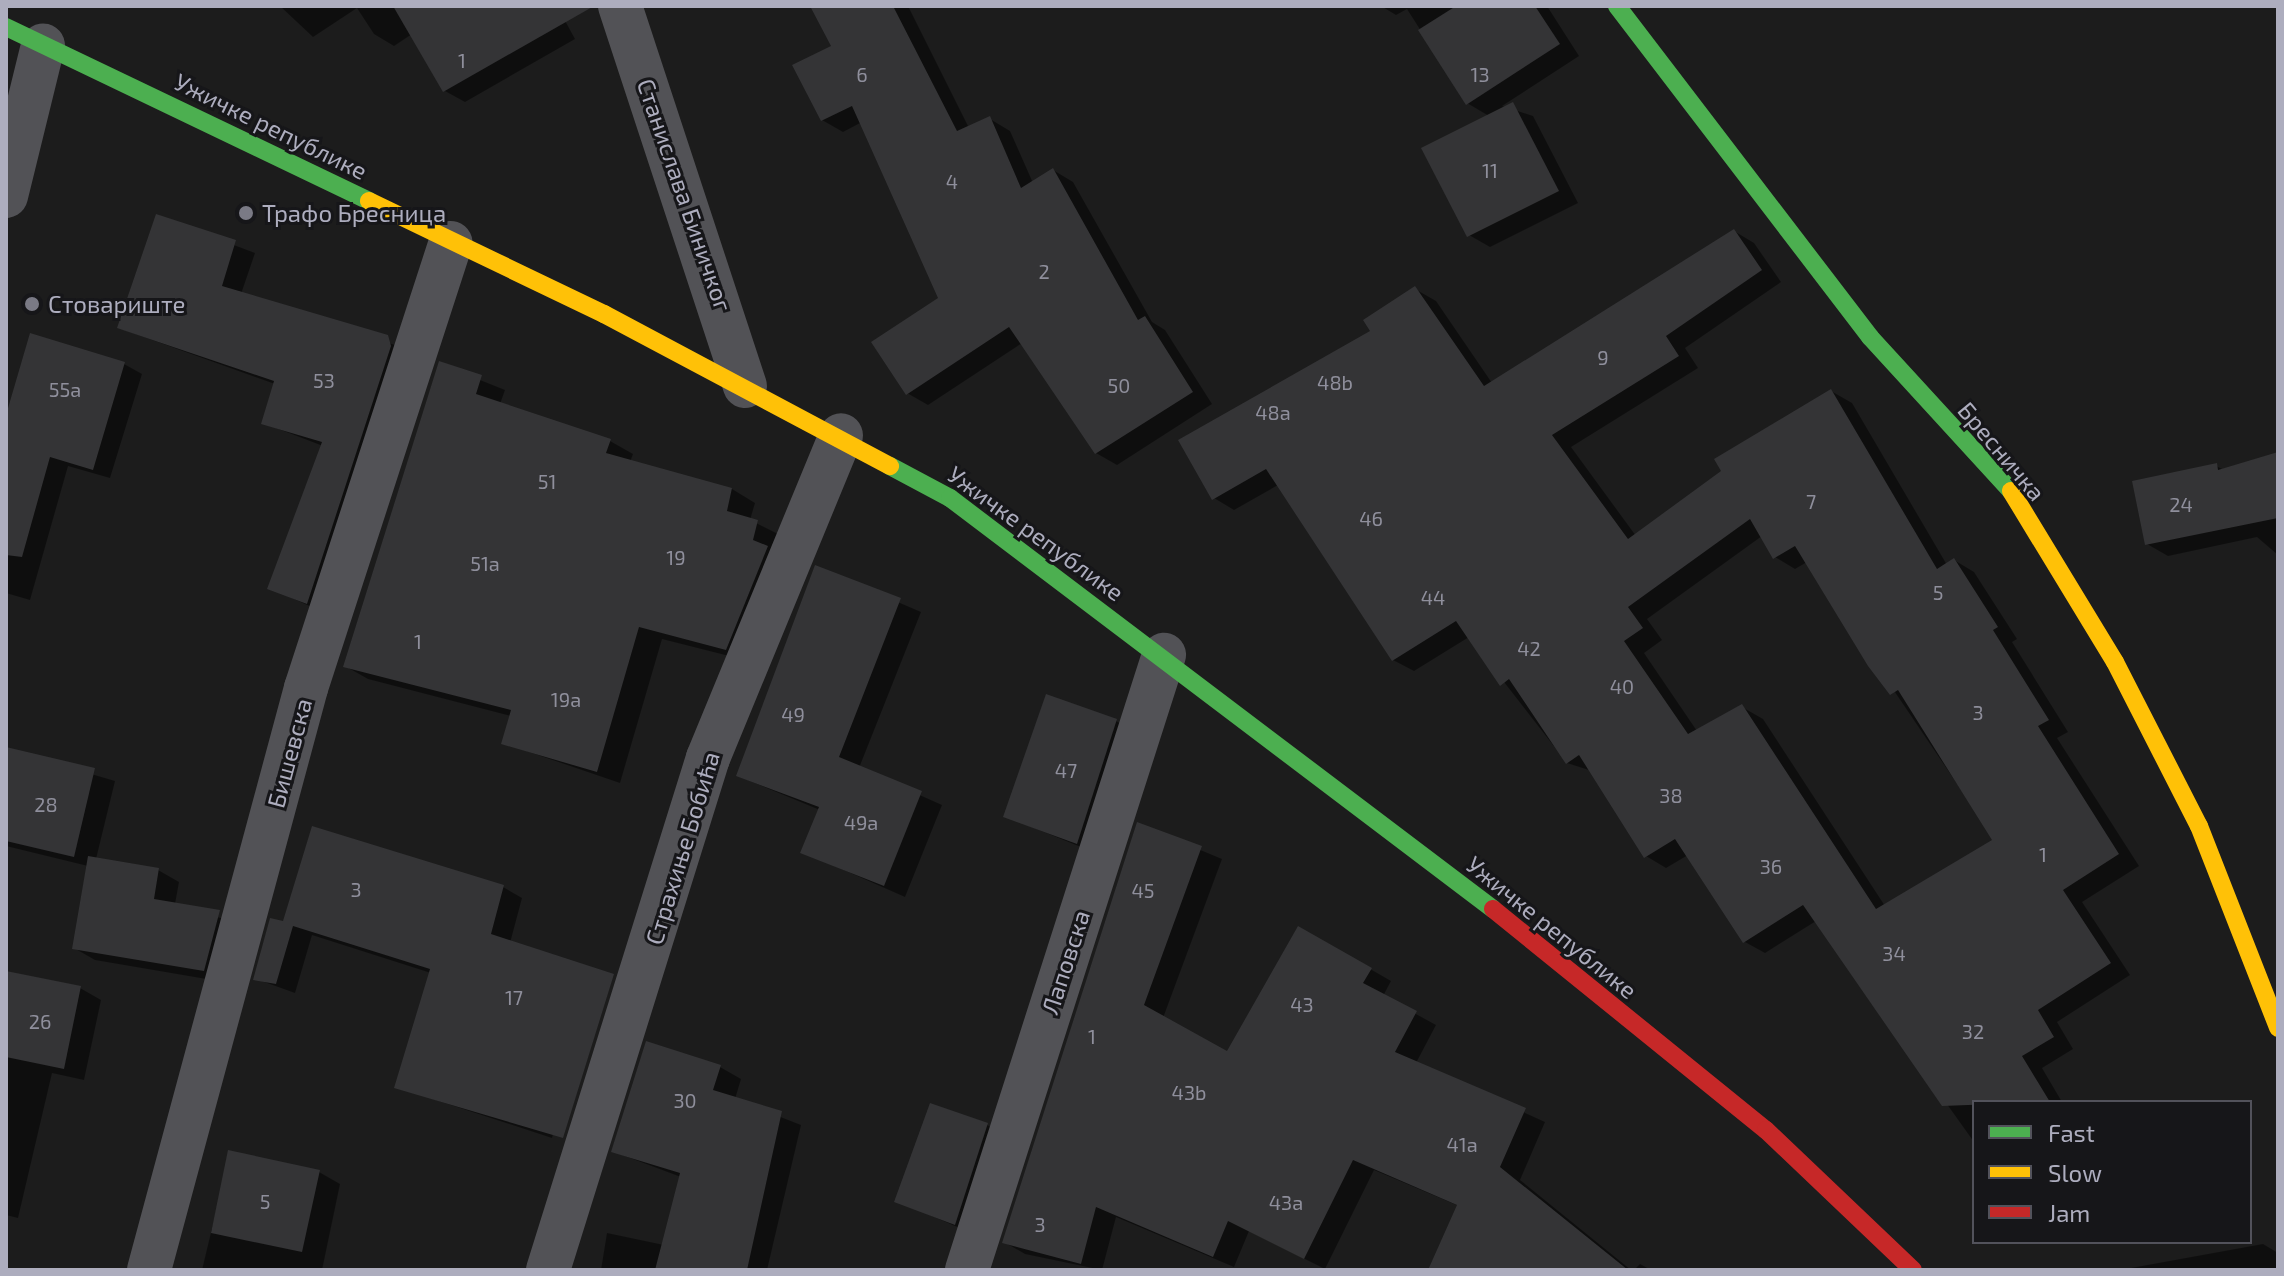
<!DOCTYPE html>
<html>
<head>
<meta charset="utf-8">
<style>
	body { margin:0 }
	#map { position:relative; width:2284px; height:1276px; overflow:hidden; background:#1c1c1c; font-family:"Exo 2",sans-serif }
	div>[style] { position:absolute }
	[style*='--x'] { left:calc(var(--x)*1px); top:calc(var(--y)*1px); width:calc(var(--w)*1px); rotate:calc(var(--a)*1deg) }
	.shadow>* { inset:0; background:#0007 }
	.building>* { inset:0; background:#343436 }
	.street>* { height:44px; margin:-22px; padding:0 22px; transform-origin:22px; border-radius:22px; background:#525256 }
	.fast>* { height:18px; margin:-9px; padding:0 9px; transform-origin:9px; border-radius:9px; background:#4caf50 }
	.slow>* { height:18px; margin:-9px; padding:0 9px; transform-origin:9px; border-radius:9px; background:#ffc107 }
	.jam>* { height:18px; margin:-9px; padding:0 9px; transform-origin:9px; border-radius:9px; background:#c62828 }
	.dots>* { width:22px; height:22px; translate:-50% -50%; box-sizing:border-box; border:4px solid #161619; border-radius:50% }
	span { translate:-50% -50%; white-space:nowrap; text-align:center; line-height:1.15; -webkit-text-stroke:6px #161619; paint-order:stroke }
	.number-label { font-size:20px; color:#8f8f9c }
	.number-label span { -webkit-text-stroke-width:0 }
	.street-label { font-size:24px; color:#adadbe }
	.poi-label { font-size:24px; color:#adadbe }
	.left { translate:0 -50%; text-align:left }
	.frame { position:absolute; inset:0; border:8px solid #adadbe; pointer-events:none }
	.legend { position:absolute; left:1972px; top:1100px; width:280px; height:144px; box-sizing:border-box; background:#161619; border:2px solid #52525b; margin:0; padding:10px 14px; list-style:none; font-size:24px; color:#adadbe }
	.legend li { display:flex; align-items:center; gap:16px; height:40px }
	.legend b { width:40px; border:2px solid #52525b }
</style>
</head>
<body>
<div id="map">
	<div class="shadow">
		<i style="clip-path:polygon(280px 6px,557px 6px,575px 39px,465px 102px,445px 91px,412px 34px,394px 46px,374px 34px,357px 8px,313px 37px)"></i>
		<i style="clip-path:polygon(813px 6px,908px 6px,969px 128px,990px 119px,1010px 131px,1033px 183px,1053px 170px,1073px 182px,1152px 322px,1165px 330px,1212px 404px,1117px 465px,1096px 453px,1022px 343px,928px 405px,907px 393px,940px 299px,862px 122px,843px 132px,822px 120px,834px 47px)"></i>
		<i style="clip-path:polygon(1381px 6px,1547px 6px,1579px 56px,1502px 106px,1533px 116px,1578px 203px,1490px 247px,1469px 235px,1489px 116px,1467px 103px,1407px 9px,1396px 15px)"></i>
		<i style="clip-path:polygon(157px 216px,255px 253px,241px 294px,407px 349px,327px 614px,270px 588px,323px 446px,263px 423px,275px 384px,119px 328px)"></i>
		<i style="clip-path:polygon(evenodd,1734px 231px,1754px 243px,1781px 282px,1685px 348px,1698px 368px,1571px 447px,1636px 536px,1831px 391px,1852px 403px,1947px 565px,1954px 560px,1974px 572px,2017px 639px,2012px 642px,2068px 732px,2057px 738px,2139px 866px,2082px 902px,2130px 975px,2057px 1022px,2073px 1049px,2042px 1068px,2062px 1102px,1974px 1102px,1974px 1142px,1816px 921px,1765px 953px,1745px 942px,1688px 855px,1666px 868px,1646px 856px,1592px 771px,1567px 763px,1469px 637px,1414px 671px,1393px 660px,1278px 485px,1234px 510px,1214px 498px,1415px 289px,1436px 301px,1492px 383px,1734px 231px,1762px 536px,1775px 557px,1795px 569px,1807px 562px,1995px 840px,1885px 906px,1763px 719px,1742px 707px,1697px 731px,1644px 653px,1662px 640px,1647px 619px,1762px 536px)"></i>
		<i style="clip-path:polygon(124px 364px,142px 374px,110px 478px,68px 466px,30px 600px,6px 593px,6px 428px)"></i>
		<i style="clip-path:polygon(440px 364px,505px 390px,500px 404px,610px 441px,633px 454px,630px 462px,732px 489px,755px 503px,750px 520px,780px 535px,749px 661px,662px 639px,620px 783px,503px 743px,511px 716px,368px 679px,345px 666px)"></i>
		<i style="clip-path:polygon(2278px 454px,2278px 555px,2257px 537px,2168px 556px,2147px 544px,2216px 466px,2224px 470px)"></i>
		<i style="clip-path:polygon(816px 567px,921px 612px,859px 768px,942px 805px,905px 897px,803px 852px,820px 810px,738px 776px)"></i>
		<i style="clip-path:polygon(1116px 721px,1137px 733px,1098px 854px,1005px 816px)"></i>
		<i style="clip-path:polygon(6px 749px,115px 781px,96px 859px,158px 870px,179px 882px,175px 904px,240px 924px,224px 982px,95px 960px,74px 948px,88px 866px,6px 846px)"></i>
		<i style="clip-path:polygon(1138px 824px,1222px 859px,1163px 1018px,1227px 1053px,1299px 928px,1391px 981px,1383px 996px,1436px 1025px,1416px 1063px,1545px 1122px,1520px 1180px,1631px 1270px,1430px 1270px,1459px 1206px,1374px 1170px,1325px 1269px,1249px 1231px,1234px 1267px,1116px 1217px,1102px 1270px,1025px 1254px,1004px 1242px)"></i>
		<i style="clip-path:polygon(503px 887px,522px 898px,510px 943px,589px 973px,552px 1138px,396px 1087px,431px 973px,312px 935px,295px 993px,256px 979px,284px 923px)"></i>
		<i style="clip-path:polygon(6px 973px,80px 988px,101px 1000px,84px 1080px,52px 1073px,18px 1218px,6px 1215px)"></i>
		<i style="clip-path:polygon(647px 1044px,720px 1067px,741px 1079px,735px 1099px,801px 1125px,767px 1270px,601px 1270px,607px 1233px,664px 1245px,681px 1177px,617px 1153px)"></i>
		<i style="clip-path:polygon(987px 1125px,1008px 1137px,976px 1235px,897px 1201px)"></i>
		<i style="clip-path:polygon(230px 1153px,319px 1172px,340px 1184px,322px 1270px,202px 1270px)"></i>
		<i style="clip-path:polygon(2263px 1244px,2278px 1253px,2278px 1270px,2120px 1270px)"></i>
		<i style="clip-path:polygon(1640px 1264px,1651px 1270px,1634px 1270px)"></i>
	</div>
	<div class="building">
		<i style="clip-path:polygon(393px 6px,594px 6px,443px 92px)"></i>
		<i style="clip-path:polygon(810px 6px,893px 6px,957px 131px,990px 116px,1021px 188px,1053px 168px,1138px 320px,1145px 316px,1193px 392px,1095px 454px,1009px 327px,906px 395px,871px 342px,938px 298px,852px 106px,821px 121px,792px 65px,831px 46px)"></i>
		<i style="clip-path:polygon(1456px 6px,1535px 6px,1560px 44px,1466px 105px,1418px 30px)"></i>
		<i style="clip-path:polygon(1513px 102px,1559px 191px,1467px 237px,1421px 148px)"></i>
		<i style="clip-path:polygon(156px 214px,236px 240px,222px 286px,388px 335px,391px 346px,307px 604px,267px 589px,322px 442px,261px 424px,274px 381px,117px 328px)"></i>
		<i style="clip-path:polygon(evenodd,1734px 229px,1762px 270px,1666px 336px,1679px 356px,1552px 435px,1628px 539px,1721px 471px,1714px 459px,1831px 389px,1937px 569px,1954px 558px,1998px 627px,1993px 630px,2049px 720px,2038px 726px,2119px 854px,2063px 890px,2111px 963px,2038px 1010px,2054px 1037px,2022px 1056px,2050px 1102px,1942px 1106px,1803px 905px,1743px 943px,1675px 839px,1644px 858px,1579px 755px,1566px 764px,1509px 679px,1500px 686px,1456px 621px,1392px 661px,1266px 469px,1212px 500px,1178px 440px,1370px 331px,1363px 320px,1415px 286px,1484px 386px,1734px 229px,1750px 519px,1773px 559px,1795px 546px,1868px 666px,1890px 695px,1898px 690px,1992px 840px,1876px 909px,1742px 704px,1688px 734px,1624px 641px,1643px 628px,1628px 607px,1750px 519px)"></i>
		<i style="clip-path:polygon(30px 333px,125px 362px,93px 470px,50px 457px,22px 557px,6px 555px,6px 415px)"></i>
		<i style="clip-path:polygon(439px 361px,482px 375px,476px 394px,611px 439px,606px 453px,732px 488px,727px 511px,758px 520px,753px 540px,768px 546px,726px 650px,639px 627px,597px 772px,501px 744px,511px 710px,343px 667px)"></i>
		<i style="clip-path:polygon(2278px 452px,2278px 518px,2145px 545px,2132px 481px,2217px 463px,2218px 470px)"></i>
		<i style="clip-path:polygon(815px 565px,901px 598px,839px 757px,922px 791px,884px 886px,800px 853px,819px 807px,736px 776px)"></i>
		<i style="clip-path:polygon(1046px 694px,1117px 719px,1077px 844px,1003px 817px)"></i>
		<i style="clip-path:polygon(6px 747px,95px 768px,74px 857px,6px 841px)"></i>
		<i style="clip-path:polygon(1137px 822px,1202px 846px,1144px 1005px,1227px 1051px,1298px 926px,1372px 968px,1363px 983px,1417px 1011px,1395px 1052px,1526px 1108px,1500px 1167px,1628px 1270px,1428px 1270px,1457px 1205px,1353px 1160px,1304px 1259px,1228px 1221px,1213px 1257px,1096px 1207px,1081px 1264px,1002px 1243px)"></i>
		<i style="clip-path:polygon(312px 826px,504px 885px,491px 934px,614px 974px,563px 1138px,394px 1088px,430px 969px,293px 926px,276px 984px,253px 980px,270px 918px,283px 921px)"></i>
		<i style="clip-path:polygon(88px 856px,159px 868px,154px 899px,220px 910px,204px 971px,72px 949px)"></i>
		<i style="clip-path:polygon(6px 971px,81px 986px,64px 1069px,6px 1057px)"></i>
		<i style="clip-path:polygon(646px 1041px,721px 1065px,713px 1090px,782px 1111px,747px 1270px,655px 1270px,680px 1173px,611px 1152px)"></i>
		<i style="clip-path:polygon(930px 1103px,988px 1123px,955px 1225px,894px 1202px)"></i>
		<i style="clip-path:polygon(228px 1150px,320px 1170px,302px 1252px,211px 1233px)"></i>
	</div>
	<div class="street">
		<i style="--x:620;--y:6;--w:400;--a:71.8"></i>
		<i style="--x:6;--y:196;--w:155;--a:-76.2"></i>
		<i style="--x:149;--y:1270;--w:603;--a:-74.9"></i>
		<i style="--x:306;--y:688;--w:468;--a:-72"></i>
		<i style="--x:548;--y:1270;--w:536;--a:-72.65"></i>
		<i style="--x:708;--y:758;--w:349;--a:-67.6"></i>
		<i style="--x:967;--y:1270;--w:646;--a:-72.24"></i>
	</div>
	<div class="fast">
		<i style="--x:1617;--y:6;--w:417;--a:52.6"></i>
		<i style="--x:1870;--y:337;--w:209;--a:47.5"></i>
		<i style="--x:6;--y:27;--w:403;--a:25.6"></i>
		<i style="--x:890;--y:466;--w:68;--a:28.1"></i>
		<i style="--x:950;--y:498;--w:681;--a:37.12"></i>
	</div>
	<div class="slow">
		<i style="--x:369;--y:201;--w:261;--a:25.7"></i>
		<i style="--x:604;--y:314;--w:324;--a:28"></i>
		<i style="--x:2011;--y:491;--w:200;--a:58.7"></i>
		<i style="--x:2115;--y:662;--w:184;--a:62.9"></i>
		<i style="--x:2199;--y:826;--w:217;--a:68.6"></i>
	</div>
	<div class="jam">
		<i style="--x:1493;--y:909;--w:351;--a:39"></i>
		<i style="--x:1766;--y:1130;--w:203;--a:43.6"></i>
	</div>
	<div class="dots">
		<i style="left:246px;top:213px;background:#7a7a85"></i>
		<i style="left:32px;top:304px;background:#7a7a85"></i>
	</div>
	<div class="number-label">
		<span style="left:462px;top:60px">1</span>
		<span style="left:862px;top:74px">6</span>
		<span style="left:1480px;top:74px">13</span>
		<span style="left:1490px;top:170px">11</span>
		<span style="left:952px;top:181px">4</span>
		<span style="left:1044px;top:271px">2</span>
		<span style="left:1603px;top:357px">9</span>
		<span style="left:324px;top:380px">53</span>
		<span style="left:1335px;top:382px">48b</span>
		<span style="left:1119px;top:385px">50</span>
		<span style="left:65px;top:389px">55a</span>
		<span style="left:1273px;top:412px">48a</span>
		<span style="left:547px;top:481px">51</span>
		<span style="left:1811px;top:501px">7</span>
		<span style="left:2181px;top:504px">24</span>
		<span style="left:1371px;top:518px">46</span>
		<span style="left:676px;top:557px">19</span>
		<span style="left:485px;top:563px">51a</span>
		<span style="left:1938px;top:592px">5</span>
		<span style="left:1433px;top:597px">44</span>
		<span style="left:418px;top:641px">1</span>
		<span style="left:1529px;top:648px">42</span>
		<span style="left:1622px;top:686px">40</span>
		<span style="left:566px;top:699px">19a</span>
		<span style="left:1978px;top:712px">3</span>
		<span style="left:793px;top:714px">49</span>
		<span style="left:1066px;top:770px">47</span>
		<span style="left:1671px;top:795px">38</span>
		<span style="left:46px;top:804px">28</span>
		<span style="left:861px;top:822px">49a</span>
		<span style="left:2043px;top:854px">1</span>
		<span style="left:1771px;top:866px">36</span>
		<span style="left:356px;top:889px">3</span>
		<span style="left:1143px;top:890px">45</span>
		<span style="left:1894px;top:953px">34</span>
		<span style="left:514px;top:997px">17</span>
		<span style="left:1302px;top:1004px">43</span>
		<span style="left:40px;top:1021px">26</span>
		<span style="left:1973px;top:1031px">32</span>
		<span style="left:1092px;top:1036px">1</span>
		<span style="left:1189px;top:1092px">43b</span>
		<span style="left:685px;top:1100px">30</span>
		<span style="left:1462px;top:1144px">41a</span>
		<span style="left:265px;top:1201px">5</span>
		<span style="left:1286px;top:1202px">43a</span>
		<span style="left:1040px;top:1224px">3</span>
	</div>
	<div class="street-label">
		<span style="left:271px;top:126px;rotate:26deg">Ужичке републике</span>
		<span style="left:685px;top:195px;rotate:71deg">Станислава Биничког</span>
		<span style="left:2002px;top:451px;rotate:50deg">Бресничка</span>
		<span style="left:1036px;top:533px;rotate:36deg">Ужичке републике</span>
		<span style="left:289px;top:753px;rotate:-75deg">Бишевска</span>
		<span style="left:682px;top:848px;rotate:-73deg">Страхиње Бобића</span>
		<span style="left:1552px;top:927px;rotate:39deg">Ужичке републике</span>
		<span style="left:1065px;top:962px;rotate:-72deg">Лаповска</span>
	</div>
	<div class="poi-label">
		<span class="left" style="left:262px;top:213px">Трафо Бресница</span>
		<span class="left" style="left:48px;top:304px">Стовариште</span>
	</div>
	<div class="frame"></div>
	<ul class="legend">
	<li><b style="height:10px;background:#4caf50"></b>Fast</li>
	<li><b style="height:10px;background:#ffc107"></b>Slow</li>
	<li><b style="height:10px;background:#c62828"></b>Jam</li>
	</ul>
</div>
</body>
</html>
